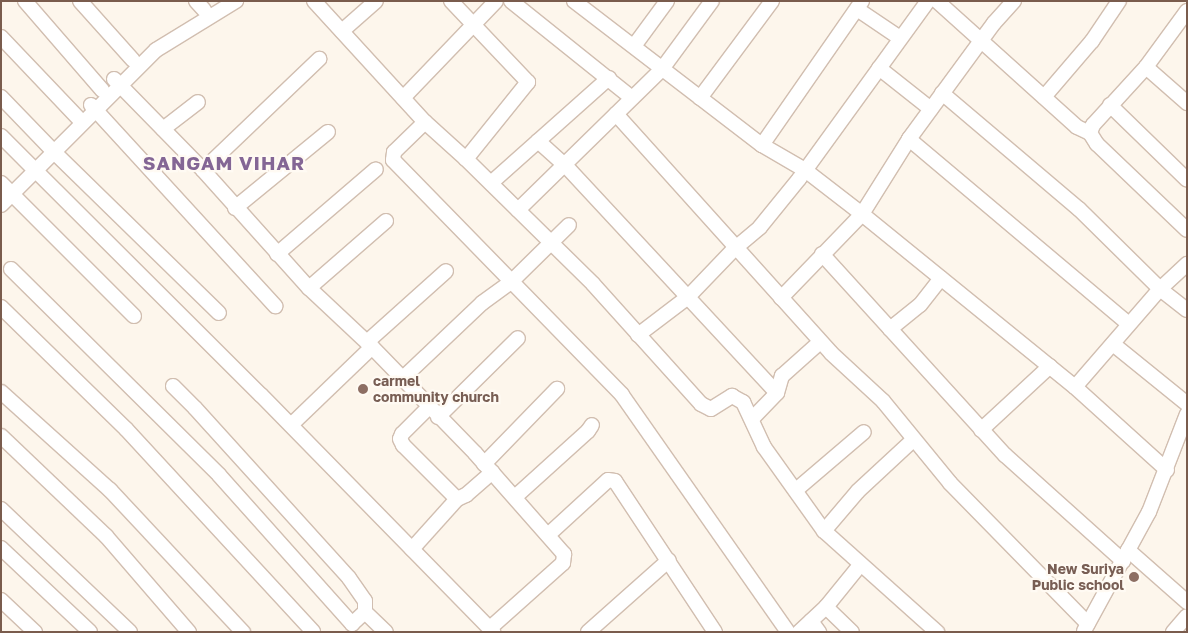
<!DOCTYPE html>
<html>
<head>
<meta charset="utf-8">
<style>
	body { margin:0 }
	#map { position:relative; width:1188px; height:633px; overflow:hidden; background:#fdf6ec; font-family:"Golos Text",sans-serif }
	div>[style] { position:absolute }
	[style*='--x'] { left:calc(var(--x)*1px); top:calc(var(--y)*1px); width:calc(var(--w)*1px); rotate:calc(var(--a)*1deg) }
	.roads { filter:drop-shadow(1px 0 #d1beb0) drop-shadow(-1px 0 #d1beb0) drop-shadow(0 1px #d1beb0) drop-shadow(0 -1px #d1beb0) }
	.minor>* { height:14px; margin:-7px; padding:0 7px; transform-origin:7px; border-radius:7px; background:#fff }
	.dots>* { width:14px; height:14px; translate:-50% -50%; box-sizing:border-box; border:2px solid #fffaf3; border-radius:50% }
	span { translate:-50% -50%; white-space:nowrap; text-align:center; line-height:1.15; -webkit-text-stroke:4.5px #fffaf3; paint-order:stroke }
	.education-label { font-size:14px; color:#785e54; font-weight:700 }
	.left { translate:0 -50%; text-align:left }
	.right { translate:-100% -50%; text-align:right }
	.district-label { font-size:19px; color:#846695; font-weight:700; letter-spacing:1px }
	.frame { position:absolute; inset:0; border:2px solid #7a5c4d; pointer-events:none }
</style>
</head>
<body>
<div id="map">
	<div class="roads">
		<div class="minor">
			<i style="--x:25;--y:1;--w:118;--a:49.1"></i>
			<i style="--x:80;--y:1;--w:79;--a:48.1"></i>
			<i style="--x:196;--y:1;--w:12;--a:48"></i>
			<i style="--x:314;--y:1;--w:164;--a:47.5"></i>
			<i style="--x:425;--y:122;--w:55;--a:42.1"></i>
			<i style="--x:466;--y:159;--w:178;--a:44.5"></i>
			<i style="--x:593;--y:284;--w:161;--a:48"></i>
			<i style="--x:701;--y:404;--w:11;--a:27"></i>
			<i style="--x:711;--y:409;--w:25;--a:-32"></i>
			<i style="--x:732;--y:396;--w:13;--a:29"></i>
			<i style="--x:743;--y:402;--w:50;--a:65"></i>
			<i style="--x:764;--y:447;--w:103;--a:54.5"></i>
			<i style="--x:824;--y:531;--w:152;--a:41.8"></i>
			<i style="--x:451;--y:1;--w:112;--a:46.5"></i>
			<i style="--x:528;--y:82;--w:99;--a:128.8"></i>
			<i style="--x:511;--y:1;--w:155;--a:38.7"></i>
			<i style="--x:574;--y:1;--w:237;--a:37.5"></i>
			<i style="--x:762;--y:145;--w:50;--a:30.2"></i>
			<i style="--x:805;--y:170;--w:72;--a:37.7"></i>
			<i style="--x:862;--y:214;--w:274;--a:39.1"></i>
			<i style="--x:1075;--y:387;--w:124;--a:42.1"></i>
			<i style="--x:937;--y:1;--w:188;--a:42"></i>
			<i style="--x:1077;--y:127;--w:14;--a:25"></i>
			<i style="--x:857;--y:9;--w:52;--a:34"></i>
			<i style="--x:1187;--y:11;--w:69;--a:126.2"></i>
			<i style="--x:1146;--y:67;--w:79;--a:132.4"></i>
			<i style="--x:1093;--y:125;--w:9;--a:111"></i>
			<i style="--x:1090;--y:133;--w:13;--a:58"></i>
			<i style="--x:1097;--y:144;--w:124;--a:43.7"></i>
			<i style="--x:342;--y:31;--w:45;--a:-41.4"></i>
			<i style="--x:1;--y:37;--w:113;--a:46.4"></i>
			<i style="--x:634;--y:46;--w:56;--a:-53.7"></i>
			<i style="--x:1146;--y:67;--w:55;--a:41.3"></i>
			<i style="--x:879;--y:68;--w:66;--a:38.3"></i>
			<i style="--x:114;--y:79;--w:127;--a:45.6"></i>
			<i style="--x:203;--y:170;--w:159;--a:48.1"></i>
			<i style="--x:309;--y:288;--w:86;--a:43.1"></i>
			<i style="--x:372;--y:347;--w:148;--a:45.8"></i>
			<i style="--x:475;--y:453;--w:135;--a:48.6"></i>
			<i style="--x:564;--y:554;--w:9;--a:96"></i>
			<i style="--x:563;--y:563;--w:98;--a:138.3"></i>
			<i style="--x:942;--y:93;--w:180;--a:40.3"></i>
			<i style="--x:1079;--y:209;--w:114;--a:44.6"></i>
			<i style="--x:1160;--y:289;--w:34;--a:38"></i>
			<i style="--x:1;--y:97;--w:78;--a:46"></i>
			<i style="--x:55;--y:153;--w:229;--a:44.3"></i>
			<i style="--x:1044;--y:97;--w:74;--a:-49.4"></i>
			<i style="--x:1092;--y:41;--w:48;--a:-56"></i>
			<i style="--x:403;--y:98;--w:134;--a:-46.2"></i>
			<i style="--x:700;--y:98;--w:121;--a:-53.4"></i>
			<i style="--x:91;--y:105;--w:273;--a:47.5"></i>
			<i style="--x:1110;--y:105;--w:107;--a:44.2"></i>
			<i style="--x:616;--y:114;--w:321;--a:48"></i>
			<i style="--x:831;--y:353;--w:71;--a:42.7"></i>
			<i style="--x:883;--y:401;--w:106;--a:50.7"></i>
			<i style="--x:950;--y:483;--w:197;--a:45.6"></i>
			<i style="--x:425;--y:122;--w:43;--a:135.9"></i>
			<i style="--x:394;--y:152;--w:8;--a:97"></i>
			<i style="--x:393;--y:160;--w:328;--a:45.7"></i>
			<i style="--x:622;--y:395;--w:289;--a:55"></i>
			<i style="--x:163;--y:129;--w:44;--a:-37.6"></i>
			<i style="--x:1;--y:136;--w:42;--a:45"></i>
			<i style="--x:909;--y:139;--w:287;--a:40.1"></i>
			<i style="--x:538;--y:141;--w:36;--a:42"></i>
			<i style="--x:565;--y:165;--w:311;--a:47.1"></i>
			<i style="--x:777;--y:393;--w:35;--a:134"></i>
			<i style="--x:762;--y:145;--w:175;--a:-55.2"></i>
			<i style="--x:35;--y:170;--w:319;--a:44.9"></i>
			<i style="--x:261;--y:395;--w:332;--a:45.6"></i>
			<i style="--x:203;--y:170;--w:161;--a:-43.7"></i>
			<i style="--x:1;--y:183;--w:188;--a:45"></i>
			<i style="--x:491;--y:183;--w:158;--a:-41.7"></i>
			<i style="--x:1;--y:205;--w:219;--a:-45"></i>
			<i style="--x:156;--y:50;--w:94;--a:-31.5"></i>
			<i style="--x:235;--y:208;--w:120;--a:-39.3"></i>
			<i style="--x:518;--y:210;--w:202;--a:-44.4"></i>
			<i style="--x:662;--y:69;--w:84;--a:-53.7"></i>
			<i style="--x:277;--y:254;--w:130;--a:-40.6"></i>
			<i style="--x:822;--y:254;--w:272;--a:47.7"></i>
			<i style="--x:1005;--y:455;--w:159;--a:41.9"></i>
			<i style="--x:11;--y:269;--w:293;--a:44.7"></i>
			<i style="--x:219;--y:475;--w:200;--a:48.2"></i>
			<i style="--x:352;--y:624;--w:18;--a:-43"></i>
			<i style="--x:365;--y:612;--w:29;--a:44"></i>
			<i style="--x:309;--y:288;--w:102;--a:-41"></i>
			<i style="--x:781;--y:298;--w:117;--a:-46"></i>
			<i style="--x:862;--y:214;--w:89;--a:-57.9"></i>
			<i style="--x:909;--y:139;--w:144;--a:-53.8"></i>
			<i style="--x:994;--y:23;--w:30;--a:-48"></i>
			<i style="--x:1;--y:307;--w:175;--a:44.3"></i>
			<i style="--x:126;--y:429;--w:276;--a:47.3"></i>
			<i style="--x:890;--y:329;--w:38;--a:-39"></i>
			<i style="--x:920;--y:305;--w:34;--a:-52"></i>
			<i style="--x:638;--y:335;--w:63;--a:-37.2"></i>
			<i style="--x:688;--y:297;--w:65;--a:-46.2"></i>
			<i style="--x:733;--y:250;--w:35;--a:-40"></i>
			<i style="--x:760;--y:227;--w:62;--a:-50.9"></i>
			<i style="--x:799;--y:179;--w:220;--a:-54.1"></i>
			<i style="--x:367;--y:342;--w:106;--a:-41.9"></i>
			<i style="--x:1113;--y:344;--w:95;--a:39"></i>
			<i style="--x:403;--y:378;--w:109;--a:-43.5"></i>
			<i style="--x:482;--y:303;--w:36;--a:-36"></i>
			<i style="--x:511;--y:282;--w:81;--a:-44.5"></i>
			<i style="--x:173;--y:386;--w:31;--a:45"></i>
			<i style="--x:195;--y:408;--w:229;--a:47.8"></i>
			<i style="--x:349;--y:578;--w:28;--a:55"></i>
			<i style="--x:365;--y:601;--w:11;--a:90"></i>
			<i style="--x:1075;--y:387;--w:130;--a:-49.1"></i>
			<i style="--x:1160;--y:289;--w:37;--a:-43"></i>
			<i style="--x:1;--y:392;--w:147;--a:42"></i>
			<i style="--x:110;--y:490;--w:195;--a:46.9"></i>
			<i style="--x:777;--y:393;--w:18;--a:-74"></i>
			<i style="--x:782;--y:376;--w:51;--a:-41.8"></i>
			<i style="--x:429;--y:407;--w:38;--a:135"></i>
			<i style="--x:402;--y:434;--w:5;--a:112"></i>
			<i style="--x:400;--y:439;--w:7;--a:63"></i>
			<i style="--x:403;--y:445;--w:76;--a:45"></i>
			<i style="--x:457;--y:499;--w:10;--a:-24"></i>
			<i style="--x:466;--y:495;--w:35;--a:-41"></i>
			<i style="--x:438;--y:417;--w:112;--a:-44.6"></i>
			<i style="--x:291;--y:425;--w:112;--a:-43.9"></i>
			<i style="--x:981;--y:430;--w:94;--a:-42.8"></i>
			<i style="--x:1;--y:436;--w:145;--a:43.6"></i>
			<i style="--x:106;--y:536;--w:127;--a:49.2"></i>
			<i style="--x:484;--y:464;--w:105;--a:-45.8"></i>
			<i style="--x:796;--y:490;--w:89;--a:-40.5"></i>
			<i style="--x:515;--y:497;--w:98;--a:-42.1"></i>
			<i style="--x:588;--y:431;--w:7;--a:-56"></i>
			<i style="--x:1;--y:509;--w:178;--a:43.6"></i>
			<i style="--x:824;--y:531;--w:52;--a:-49.6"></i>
			<i style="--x:858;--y:491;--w:76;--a:-42.9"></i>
			<i style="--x:548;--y:535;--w:81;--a:-42.5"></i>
			<i style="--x:608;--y:480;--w:7;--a:8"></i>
			<i style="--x:615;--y:481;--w:181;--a:56.5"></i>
			<i style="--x:1;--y:548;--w:122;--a:43.3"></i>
			<i style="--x:412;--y:549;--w:67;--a:-48"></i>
			<i style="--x:1128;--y:550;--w:79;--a:41.4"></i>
			<i style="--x:1;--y:600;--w:47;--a:43.3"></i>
			<i style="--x:826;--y:607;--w:54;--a:-51"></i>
			<i style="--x:811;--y:621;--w:14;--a:54"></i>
			<i style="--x:1084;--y:631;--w:136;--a:-61.4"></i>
			<i style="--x:1149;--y:512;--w:105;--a:-68.8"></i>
			<i style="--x:588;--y:632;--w:108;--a:-41.6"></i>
			<i style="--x:799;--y:632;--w:37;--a:-43"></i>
			<i style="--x:826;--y:607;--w:36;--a:44"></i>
			<i style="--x:1173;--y:632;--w:21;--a:-49"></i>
		</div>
	</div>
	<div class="dots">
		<i style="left:363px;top:389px;background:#8d6e63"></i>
		<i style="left:1134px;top:577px;background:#8d6e63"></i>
	</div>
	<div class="education-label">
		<span class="left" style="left:373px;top:389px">carmel<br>community church</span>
		<span class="right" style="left:1124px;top:577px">New Suriya<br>Public school</span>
	</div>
	<div class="district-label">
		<span style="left:224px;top:163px">SANGAM VIHAR</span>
	</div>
	<div class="frame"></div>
</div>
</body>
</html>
